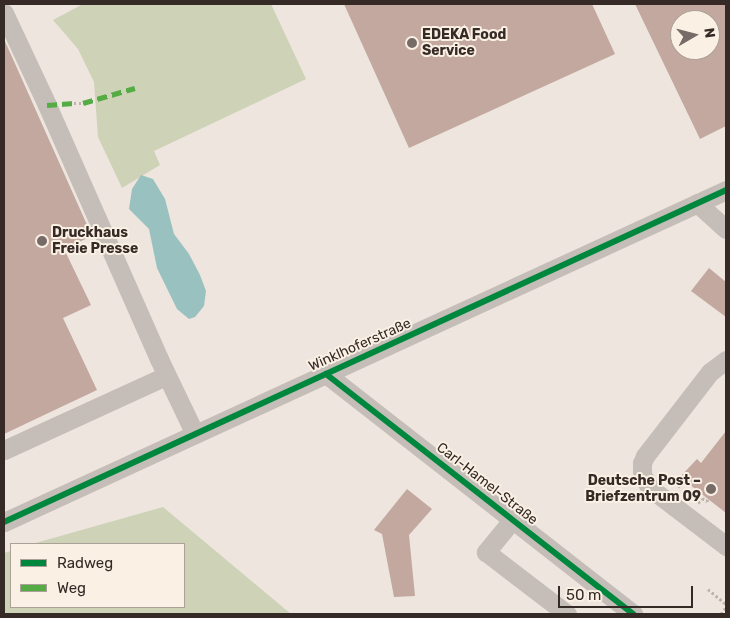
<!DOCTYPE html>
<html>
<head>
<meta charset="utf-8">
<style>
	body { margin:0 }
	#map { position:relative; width:730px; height:618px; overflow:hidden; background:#ede5de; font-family:Rubik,sans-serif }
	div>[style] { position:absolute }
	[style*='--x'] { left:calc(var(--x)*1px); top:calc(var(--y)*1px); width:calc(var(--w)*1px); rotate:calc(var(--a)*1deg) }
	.green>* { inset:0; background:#ced2b7 }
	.water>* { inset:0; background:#99c1bf }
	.building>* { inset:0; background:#c2a89f }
	.path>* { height:3px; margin-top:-1.5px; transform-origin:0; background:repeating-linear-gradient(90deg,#beb5af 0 2.5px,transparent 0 5px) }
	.minor>* { height:19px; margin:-9.5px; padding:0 9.5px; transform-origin:9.5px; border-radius:9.5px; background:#c5bdb7 }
	.quiet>* { height:5px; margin-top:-2.5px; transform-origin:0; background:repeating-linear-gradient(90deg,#55ab44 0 10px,transparent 0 15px) }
	.cycleway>* { height:6px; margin:-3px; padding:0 3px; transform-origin:3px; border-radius:3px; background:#00873e }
	.dots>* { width:14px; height:14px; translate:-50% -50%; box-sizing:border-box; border:2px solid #faf0e4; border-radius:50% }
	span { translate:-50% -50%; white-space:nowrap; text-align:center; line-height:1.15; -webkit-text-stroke:4px #faf0e4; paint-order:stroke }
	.poi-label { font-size:14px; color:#362a26; font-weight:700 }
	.left { translate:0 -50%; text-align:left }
	.right { translate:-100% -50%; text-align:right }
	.street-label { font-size:14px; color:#362a26 }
	.frame { position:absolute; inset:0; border:5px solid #362a26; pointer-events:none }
	.legend { position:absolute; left:10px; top:543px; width:175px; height:65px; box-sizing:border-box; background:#faf0e4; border:1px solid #aca198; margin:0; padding:6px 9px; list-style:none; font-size:15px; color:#362a26 }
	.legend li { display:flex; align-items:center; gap:10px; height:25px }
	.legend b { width:25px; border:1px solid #aca198 }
	.north { position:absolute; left:670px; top:10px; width:50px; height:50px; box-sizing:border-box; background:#faf0e4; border:1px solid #aca198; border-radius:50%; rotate:82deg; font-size:14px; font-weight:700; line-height:20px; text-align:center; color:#362a26 }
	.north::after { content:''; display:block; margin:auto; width:18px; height:22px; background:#766b66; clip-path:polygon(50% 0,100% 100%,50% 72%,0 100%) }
	.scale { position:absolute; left:558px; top:586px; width:135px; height:22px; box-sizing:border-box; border:2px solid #362a26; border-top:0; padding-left:6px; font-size:15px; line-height:18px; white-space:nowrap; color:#362a26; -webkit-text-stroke:4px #faf0e4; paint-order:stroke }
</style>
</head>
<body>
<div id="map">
	<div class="green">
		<i style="clip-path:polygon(83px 4px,271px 4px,306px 79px,154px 151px,160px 165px,122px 188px,98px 137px,94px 82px,78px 49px,53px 20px)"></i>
		<i style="clip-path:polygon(163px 507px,291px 614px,4px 614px,4px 553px,11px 551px,11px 607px,184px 607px,184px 544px,32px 544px)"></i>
	</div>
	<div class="water">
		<i style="clip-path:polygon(141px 175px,153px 179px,165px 199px,174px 234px,189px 254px,200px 275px,206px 291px,204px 306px,195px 317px,189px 319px,177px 309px,157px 268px,149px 229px,129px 209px,132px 189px)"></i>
	</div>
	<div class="building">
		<i style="clip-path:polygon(344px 4px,592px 4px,615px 54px,409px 148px)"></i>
		<i style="clip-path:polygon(evenodd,635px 4px,726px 4px,726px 126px,700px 139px,635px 4px,680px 20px,710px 20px,710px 50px,680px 50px,680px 20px)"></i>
		<i style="clip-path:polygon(4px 39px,92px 236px,64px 249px,91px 305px,63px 318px,97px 390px,4px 434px)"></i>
		<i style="clip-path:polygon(709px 268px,726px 282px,726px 317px,691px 291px)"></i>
		<i style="clip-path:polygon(726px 431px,726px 513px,680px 477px,697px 459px,701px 463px)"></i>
		<i style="clip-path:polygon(407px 489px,432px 509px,409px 535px,415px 596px,394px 597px,382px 534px,374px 530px)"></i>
	</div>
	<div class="path">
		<i style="--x:74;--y:103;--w:9;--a:0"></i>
		<i style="--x:678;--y:487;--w:9;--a:-49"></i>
		<i style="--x:698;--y:503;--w:6;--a:-51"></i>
		<i style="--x:702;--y:498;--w:6;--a:31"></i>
		<i style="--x:707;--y:501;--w:2;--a:-63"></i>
		<i style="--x:708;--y:589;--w:23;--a:40"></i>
		<i style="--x:721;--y:614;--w:9;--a:-54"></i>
	</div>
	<div class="minor">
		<i style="--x:4;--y:13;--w:102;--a:64.9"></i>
		<i style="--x:47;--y:105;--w:278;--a:66.2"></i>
		<i style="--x:159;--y:359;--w:83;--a:64.4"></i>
		<i style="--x:697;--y:203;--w:39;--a:42"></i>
		<i style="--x:726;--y:360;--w:20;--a:143"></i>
		<i style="--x:710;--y:372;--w:106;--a:127.7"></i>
		<i style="--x:645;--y:456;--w:8;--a:113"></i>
		<i style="--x:642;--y:463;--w:12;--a:90"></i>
		<i style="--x:642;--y:475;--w:15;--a:58"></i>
		<i style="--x:650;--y:488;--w:96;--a:37.3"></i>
		<i style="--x:326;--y:374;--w:390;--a:38"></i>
		<i style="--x:4;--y:450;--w:178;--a:-24.6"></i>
		<i style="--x:513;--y:519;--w:43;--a:129.3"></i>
		<i style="--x:486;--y:552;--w:102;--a:37.4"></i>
		<i style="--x:4;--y:522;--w:795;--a:-24.69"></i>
	</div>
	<div class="quiet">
		<i style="--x:83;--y:103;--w:54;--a:-16.1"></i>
		<i style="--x:47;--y:105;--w:27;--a:-4"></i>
	</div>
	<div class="cycleway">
		<i style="--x:326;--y:374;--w:390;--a:38"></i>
		<i style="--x:4;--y:522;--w:795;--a:-24.69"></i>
	</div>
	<div class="dots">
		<i style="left:412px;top:43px;background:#766b66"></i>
		<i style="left:42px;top:241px;background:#766b66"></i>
		<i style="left:711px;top:489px;background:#766b66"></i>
	</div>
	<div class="poi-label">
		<span class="left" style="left:422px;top:43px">EDEKA Food<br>Service</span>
		<span class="left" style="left:52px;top:241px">Druckhaus<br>Freie Presse</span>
		<span class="right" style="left:701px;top:489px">Deutsche Post –<br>Briefzentrum 09</span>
	</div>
	<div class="street-label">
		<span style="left:360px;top:345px;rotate:-24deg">Winklhoferstraße</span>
		<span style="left:487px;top:484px;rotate:38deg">Carl-Hamel-Straße</span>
	</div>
	<div class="frame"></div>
	<ul class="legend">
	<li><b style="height:6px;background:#00873e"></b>Radweg</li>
	<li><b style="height:6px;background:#55ab44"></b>Weg</li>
	</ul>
	<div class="north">N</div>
	<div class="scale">50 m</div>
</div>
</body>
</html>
